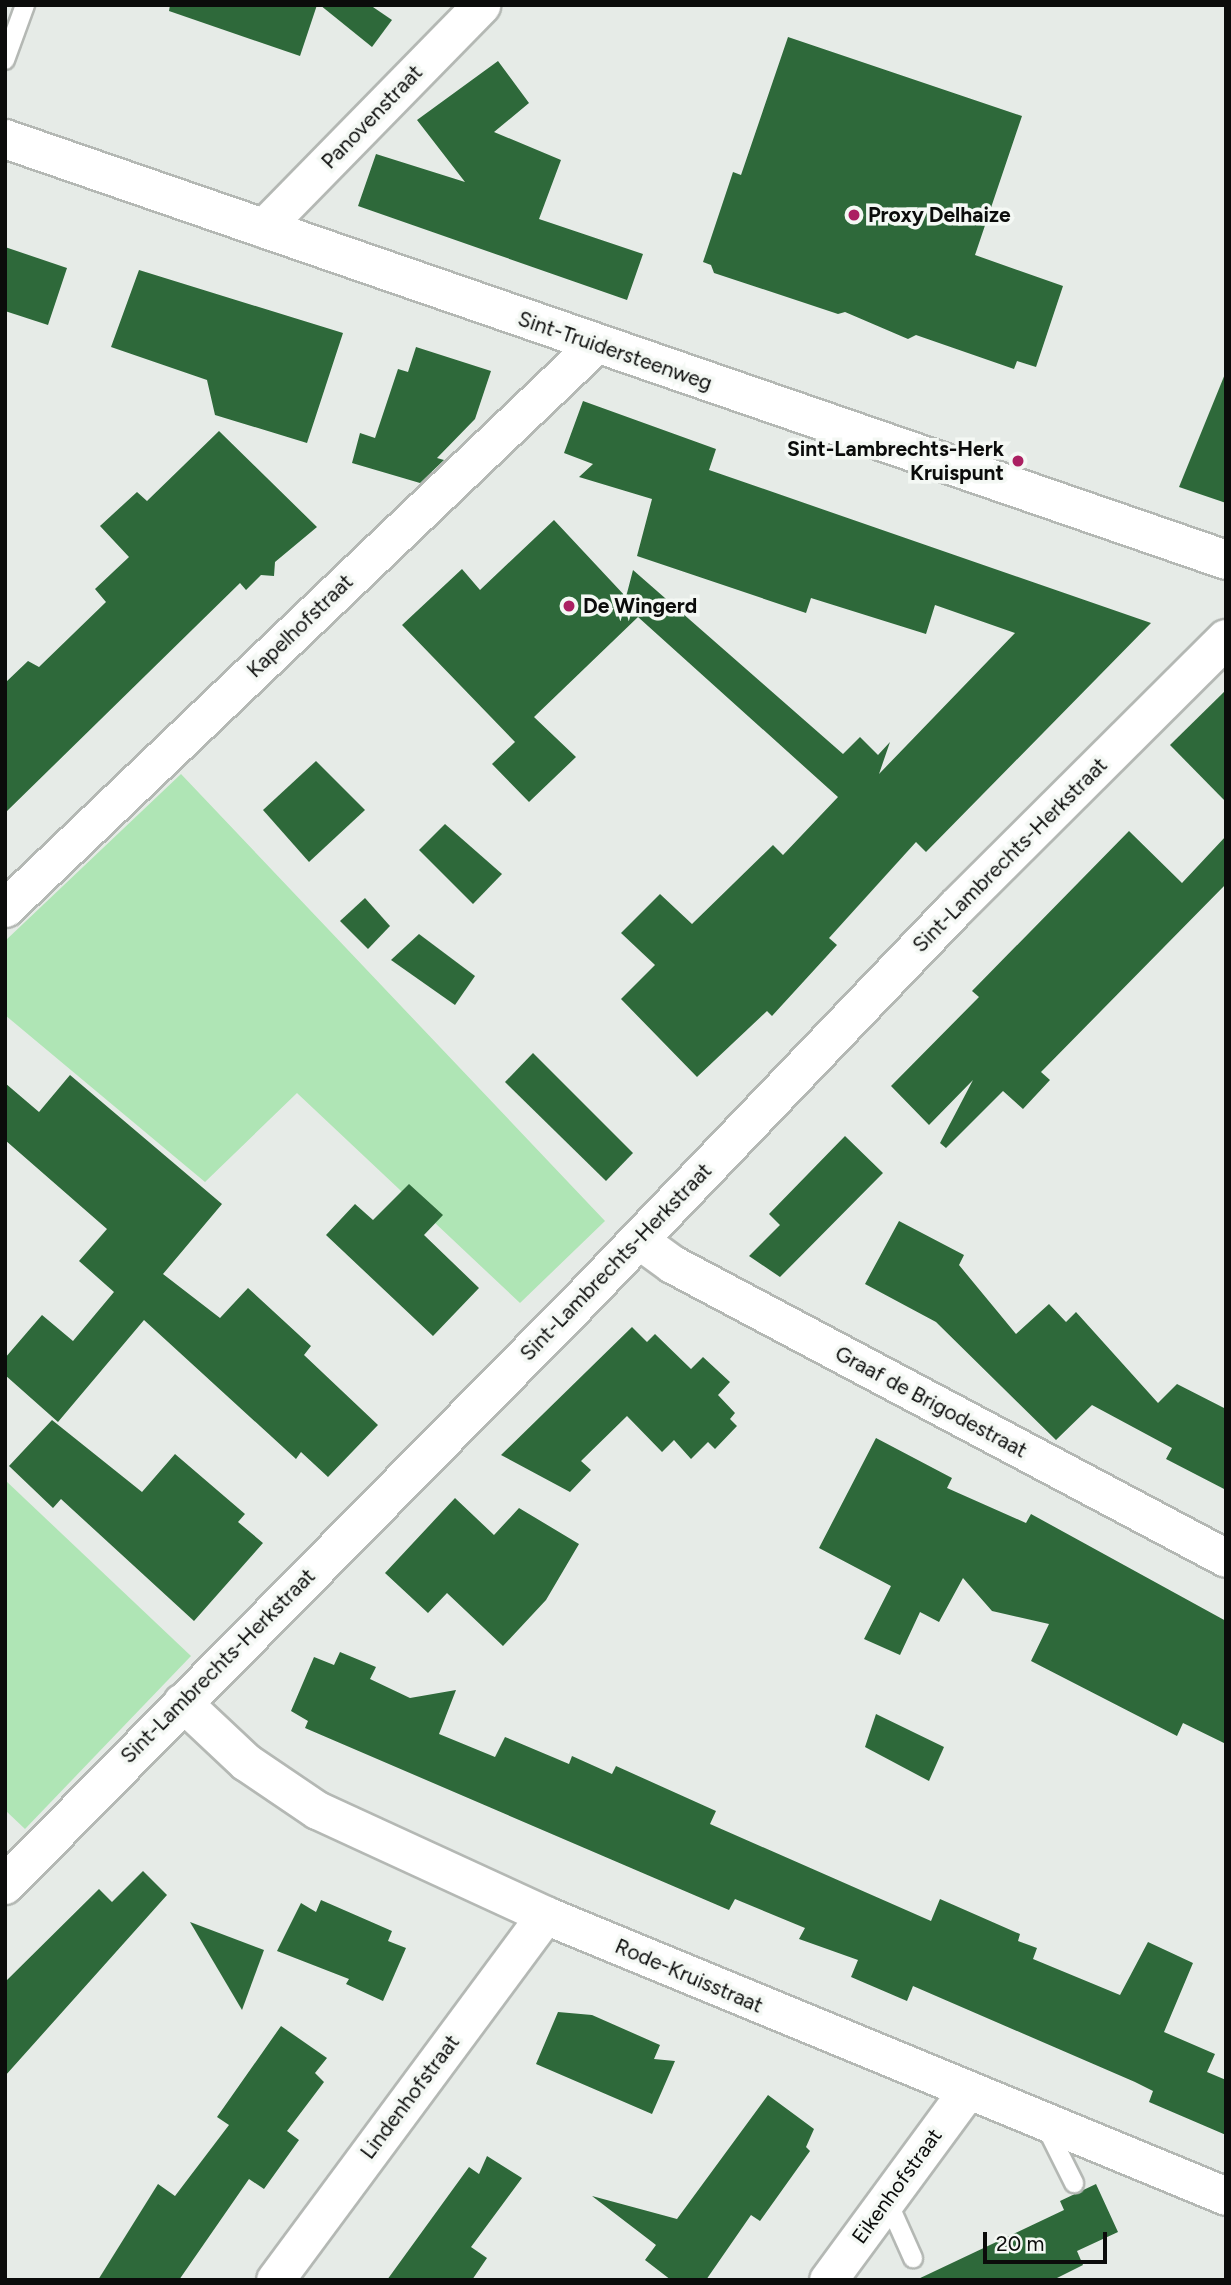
<!DOCTYPE html>
<html>
<head>
<meta charset="utf-8">
<style>
	body { margin:0 }
	#map { position:relative; width:1231px; height:2285px; overflow:hidden; background:#e6ebe7; font-family:Figtree,sans-serif }
	div>[style] { position:absolute }
	[style*='--x'] { left:calc(var(--x)*1px); top:calc(var(--y)*1px); width:calc(var(--w)*1px); rotate:calc(var(--a)*1deg) }
	.green>* { inset:0; background:#afe5b5 }
	.building>* { inset:0; background:#2e693a }
	.roads { filter:drop-shadow(2px 0 #b4b8b4) drop-shadow(-2px 0 #b4b8b4) drop-shadow(0 2px #b4b8b4) drop-shadow(0 -2px #b4b8b4) }
	.lane>* { height:18px; margin:-9px; padding:0 9px; transform-origin:9px; border-radius:9px; background:#fff }
	.street>* { height:37px; margin:-18.5px; padding:0 18.5px; transform-origin:18.5px; border-radius:18.5px; background:#fff }
	.secondary>* { height:38px; margin:-19px; padding:0 19px; transform-origin:19px; border-radius:19px; background:#fff }
	.dots>* { width:19px; height:19px; translate:-50% -50%; box-sizing:border-box; border:4px solid #f4f8f4; border-radius:50% }
	span { translate:-50% -50%; white-space:nowrap; text-align:center; line-height:1.15; -webkit-text-stroke:7px #f4f8f4; paint-order:stroke }
	.street-label { font-size:21px; color:#0b0c0b }
	.poi-label { font-size:21px; color:#0b0c0b; font-weight:700 }
	.left { translate:0 -50%; text-align:left }
	.right { translate:-100% -50%; text-align:right }
	.frame { position:absolute; inset:0; border:7px solid #0b0c0b; pointer-events:none }
	.scale { position:absolute; left:983px; top:2232px; width:124px; height:32px; box-sizing:border-box; border:4px solid #0b0c0b; border-top:0; padding-left:9px; font-size:21px; line-height:24px; white-space:nowrap; color:#0b0c0b; -webkit-text-stroke:5px #f4f8f4; paint-order:stroke }
</style>
</head>
<body>
<div id="map">
	<div class="green">
		<i style="clip-path:polygon(181px 774px,605px 1221px,520px 1303px,297px 1093px,205px 1182px,5px 1015px,5px 941px)"></i>
		<i style="clip-path:polygon(5px 1480px,191px 1656px,25px 1829px,5px 1810px)"></i>
	</div>
	<div class="building">
		<i style="clip-path:polygon(170px 5px,317px 5px,300px 56px,169px 11px)"></i>
		<i style="clip-path:polygon(320px 5px,370px 5px,392px 20px,372px 47px)"></i>
		<i style="clip-path:polygon(788px 37px,1022px 116px,975px 255px,1063px 286px,1036px 367px,1017px 361px,1014px 369px,916px 335px,908px 339px,845px 312px,838px 314px,714px 273px,711px 265px,703px 262px,733px 172px,741px 175px)"></i>
		<i style="clip-path:polygon(498px 61px,529px 103px,494px 132px,561px 160px,539px 219px,643px 254px,627px 300px,358px 206px,376px 154px,465px 182px,417px 120px)"></i>
		<i style="clip-path:polygon(5px 247px,67px 268px,48px 325px,5px 311px)"></i>
		<i style="clip-path:polygon(139px 270px,343px 333px,307px 443px,215px 415px,207px 380px,111px 347px)"></i>
		<i style="clip-path:polygon(416px 347px,491px 371px,475px 419px,437px 458px,444px 460px,420px 483px,352px 463px,360px 433px,375px 438px,398px 369px,408px 372px)"></i>
		<i style="clip-path:polygon(1225px 374px,1226px 374px,1226px 503px,1179px 487px)"></i>
		<i style="clip-path:polygon(583px 401px,716px 449px,709px 470px,1151px 623px,926px 852px,916px 842px,829px 938px,837px 945px,772px 1016px,767px 1011px,697px 1077px,621px 999px,655px 965px,621px 933px,660px 894px,692px 924px,773px 845px,783px 855px,838px 797px,638px 617px,534px 717px,576px 757px,529px 802px,492px 764px,515px 742px,402px 625px,462px 569px,480px 590px,554px 520px,626px 597px,633px 570px,843px 754px,860px 737px,878px 755px,890px 742px,879px 774px,1015px 633px,935px 605px,926px 634px,811px 598px,806px 613px,637px 556px,652px 499px,579px 477px,593px 464px,564px 453px)"></i>
		<i style="clip-path:polygon(219px 431px,317px 527px,275px 562px,274px 576px,261px 575px,246px 590px,240px 583px,5px 813px,5px 683px,28px 661px,39px 667px,106px 602px,95px 589px,129px 557px,100px 526px,137px 492px,147px 501px)"></i>
		<i style="clip-path:polygon(1226px 690px,1226px 802px,1170px 745px)"></i>
		<i style="clip-path:polygon(316px 761px,365px 810px,309px 862px,263px 810px)"></i>
		<i style="clip-path:polygon(445px 824px,502px 874px,473px 904px,419px 850px)"></i>
		<i style="clip-path:polygon(1129px 831px,1182px 883px,1226px 836px,1226px 884px,1041px 1072px,1050px 1080px,1023px 1109px,1003px 1091px,946px 1148px,940px 1143px,973px 1080px,929px 1125px,891px 1086px,979px 997px,972px 991px)"></i>
		<i style="clip-path:polygon(365px 898px,390px 926px,368px 949px,340px 921px)"></i>
		<i style="clip-path:polygon(419px 934px,475px 976px,455px 1005px,391px 960px)"></i>
		<i style="clip-path:polygon(533px 1053px,633px 1153px,606px 1181px,505px 1082px)"></i>
		<i style="clip-path:polygon(70px 1075px,222px 1204px,163px 1274px,220px 1318px,248px 1288px,311px 1346px,304px 1355px,378px 1425px,328px 1477px,301px 1452px,296px 1459px,144px 1320px,58px 1422px,5px 1375px,5px 1358px,42px 1315px,73px 1341px,114px 1292px,79px 1261px,107px 1229px,5px 1140px,5px 1083px,39px 1112px)"></i>
		<i style="clip-path:polygon(845px 1136px,883px 1173px,780px 1277px,749px 1256px,780px 1225px,769px 1214px)"></i>
		<i style="clip-path:polygon(409px 1184px,443px 1215px,424px 1235px,479px 1288px,433px 1336px,326px 1235px,355px 1204px,373px 1220px)"></i>
		<i style="clip-path:polygon(899px 1221px,964px 1255px,959px 1265px,1016px 1334px,1049px 1304px,1066px 1322px,1076px 1312px,1158px 1403px,1177px 1384px,1226px 1409px,1226px 1490px,1166px 1459px,1172px 1448px,1092px 1405px,1056px 1440px,936px 1322px,865px 1284px)"></i>
		<i style="clip-path:polygon(632px 1327px,647px 1342px,655px 1334px,691px 1369px,703px 1357px,730px 1382px,718px 1395px,735px 1413px,730px 1419px,737px 1426px,715px 1449px,708px 1442px,691px 1459px,674px 1440px,662px 1452px,627px 1416px,581px 1461px,591px 1470px,570px 1492px,501px 1455px)"></i>
		<i style="clip-path:polygon(52px 1420px,142px 1492px,175px 1454px,245px 1514px,238px 1522px,263px 1543px,194px 1621px,61px 1499px,53px 1508px,9px 1466px)"></i>
		<i style="clip-path:polygon(876px 1438px,952px 1478px,947px 1488px,1026px 1523px,1031px 1514px,1226px 1621px,1226px 1744px,1183px 1723px,1177px 1736px,1031px 1661px,1049px 1624px,992px 1611px,963px 1578px,939px 1622px,920px 1612px,900px 1655px,864px 1639px,891px 1586px,819px 1548px)"></i>
		<i style="clip-path:polygon(455px 1498px,494px 1535px,519px 1508px,579px 1544px,546px 1600px,503px 1646px,447px 1593px,428px 1613px,385px 1573px)"></i>
		<i style="clip-path:polygon(340px 1652px,376px 1667px,370px 1679px,410px 1698px,456px 1690px,439px 1734px,495px 1757px,505px 1737px,569px 1764px,572px 1756px,612px 1774px,616px 1766px,716px 1811px,710px 1824px,931px 1921px,940px 1899px,1020px 1934px,1018px 1941px,1037px 1948px,1033px 1959px,1120px 1995px,1148px 1942px,1193px 1963px,1164px 2032px,1215px 2054px,1207px 2072px,1226px 2080px,1226px 2135px,1149px 2102px,1153px 2091px,1135px 2082px,913px 1986px,907px 2001px,851px 1977px,858px 1960px,799px 1939px,805px 1928px,735px 1899px,729px 1910px,305px 1728px,308px 1721px,291px 1711px,314px 1657px,334px 1665px)"></i>
		<i style="clip-path:polygon(876px 1714px,944px 1747px,929px 1781px,865px 1747px)"></i>
		<i style="clip-path:polygon(143px 1871px,167px 1895px,5px 2076px,5px 1982px,99px 1889px,112px 1902px)"></i>
		<i style="clip-path:polygon(321px 1900px,392px 1931px,388px 1941px,406px 1948px,383px 2001px,346px 1984px,349px 1979px,277px 1951px,301px 1903px,316px 1912px)"></i>
		<i style="clip-path:polygon(190px 1922px,264px 1950px,242px 2010px)"></i>
		<i style="clip-path:polygon(558px 2012px,592px 2015px,660px 2045px,654px 2059px,675px 2061px,652px 2114px,536px 2064px)"></i>
		<i style="clip-path:polygon(281px 2026px,327px 2058px,315px 2073px,324px 2082px,287px 2131px,299px 2140px,264px 2189px,249px 2179px,179px 2280px,98px 2280px,158px 2184px,175px 2196px,229px 2125px,217px 2117px)"></i>
		<i style="clip-path:polygon(768px 2095px,814px 2129px,806px 2147px,810px 2151px,760px 2221px,751px 2215px,706px 2280px,671px 2280px,645px 2260px,656px 2245px,592px 2196px,677px 2219px)"></i>
		<i style="clip-path:polygon(487px 2156px,522px 2178px,471px 2247px,487px 2258px,472px 2280px,387px 2280px,469px 2167px,479px 2174px)"></i>
		<i style="clip-path:polygon(1096px 2184px,1118px 2232px,1077px 2251px,1083px 2265px,1053px 2280px,916px 2280px,1064px 2210px,1060px 2201px)"></i>
	</div>
	<div class="roads">
		<div class="lane">
			<i style="--x:5;--y:60;--w:59;--a:-70"></i>
			<i style="--x:1046;--y:2127;--w:63;--a:63.4"></i>
			<i style="--x:887;--y:2200;--w:64;--a:65.9"></i>
		</div>
		<div class="street">
			<i style="--x:263;--y:228;--w:312;--a:-45.6"></i>
			<i style="--x:5;--y:908;--w:816;--a:-43.66"></i>
			<i style="--x:639;--y:1240;--w:41;--a:36"></i>
			<i style="--x:672;--y:1264;--w:627;--a:27.95"></i>
			<i style="--x:182;--y:1702;--w:88;--a:43.2"></i>
			<i style="--x:246;--y:1762;--w:86;--a:34.1"></i>
			<i style="--x:317;--y:1810;--w:251;--a:24.7"></i>
			<i style="--x:545;--y:1915;--w:737;--a:22.42"></i>
			<i style="--x:275;--y:2280;--w:454;--a:-53.5"></i>
			<i style="--x:828;--y:2280;--w:233;--a:-53.7"></i>
		</div>
		<div class="secondary">
			<i style="--x:5;--y:139;--w:1292;--a:19.02"></i>
			<i style="--x:5;--y:1885;--w:825;--a:-45.44"></i>
			<i style="--x:584;--y:1297;--w:538;--a:-46.28"></i>
			<i style="--x:956;--y:908;--w:381;--a:-44.9"></i>
		</div>
	</div>
	<div class="dots">
		<i style="left:854px;top:215px;background:#ab2062"></i>
		<i style="left:1018px;top:461px;background:#ab2062"></i>
		<i style="left:569px;top:606px;background:#ab2062"></i>
	</div>
	<div class="street-label">
		<span style="left:372px;top:117px;rotate:-46deg">Panovenstraat</span>
		<span style="left:615px;top:351px;rotate:19deg">Sint-Truidersteenweg</span>
		<span style="left:300px;top:626px;rotate:-44deg">Kapelhofstraat</span>
		<span style="left:1010px;top:855px;rotate:-45deg">Sint-Lambrechts-Herkstraat</span>
		<span style="left:616px;top:1262px;rotate:-46deg">Sint-Lambrechts-Herkstraat</span>
		<span style="left:931px;top:1402px;rotate:28deg">Graaf de Brigodestraat</span>
		<span style="left:218px;top:1666px;rotate:-45deg">Sint-Lambrechts-Herkstraat</span>
		<span style="left:689px;top:1976px;rotate:23deg">Rode-Kruisstraat</span>
		<span style="left:410px;top:2097px;rotate:-53deg">Lindenhofstraat</span>
		<span style="left:897px;top:2186px;rotate:-54deg">Eikenhofstraat</span>
	</div>
	<div class="poi-label">
		<span class="left" style="left:868px;top:215px">Proxy Delhaize</span>
		<span class="right" style="left:1004px;top:461px">Sint-Lambrechts-Herk<br>Kruispunt</span>
		<span class="left" style="left:583px;top:606px">De Wingerd</span>
	</div>
	<div class="frame"></div>
	<div class="scale">20 m</div>
</div>
</body>
</html>
